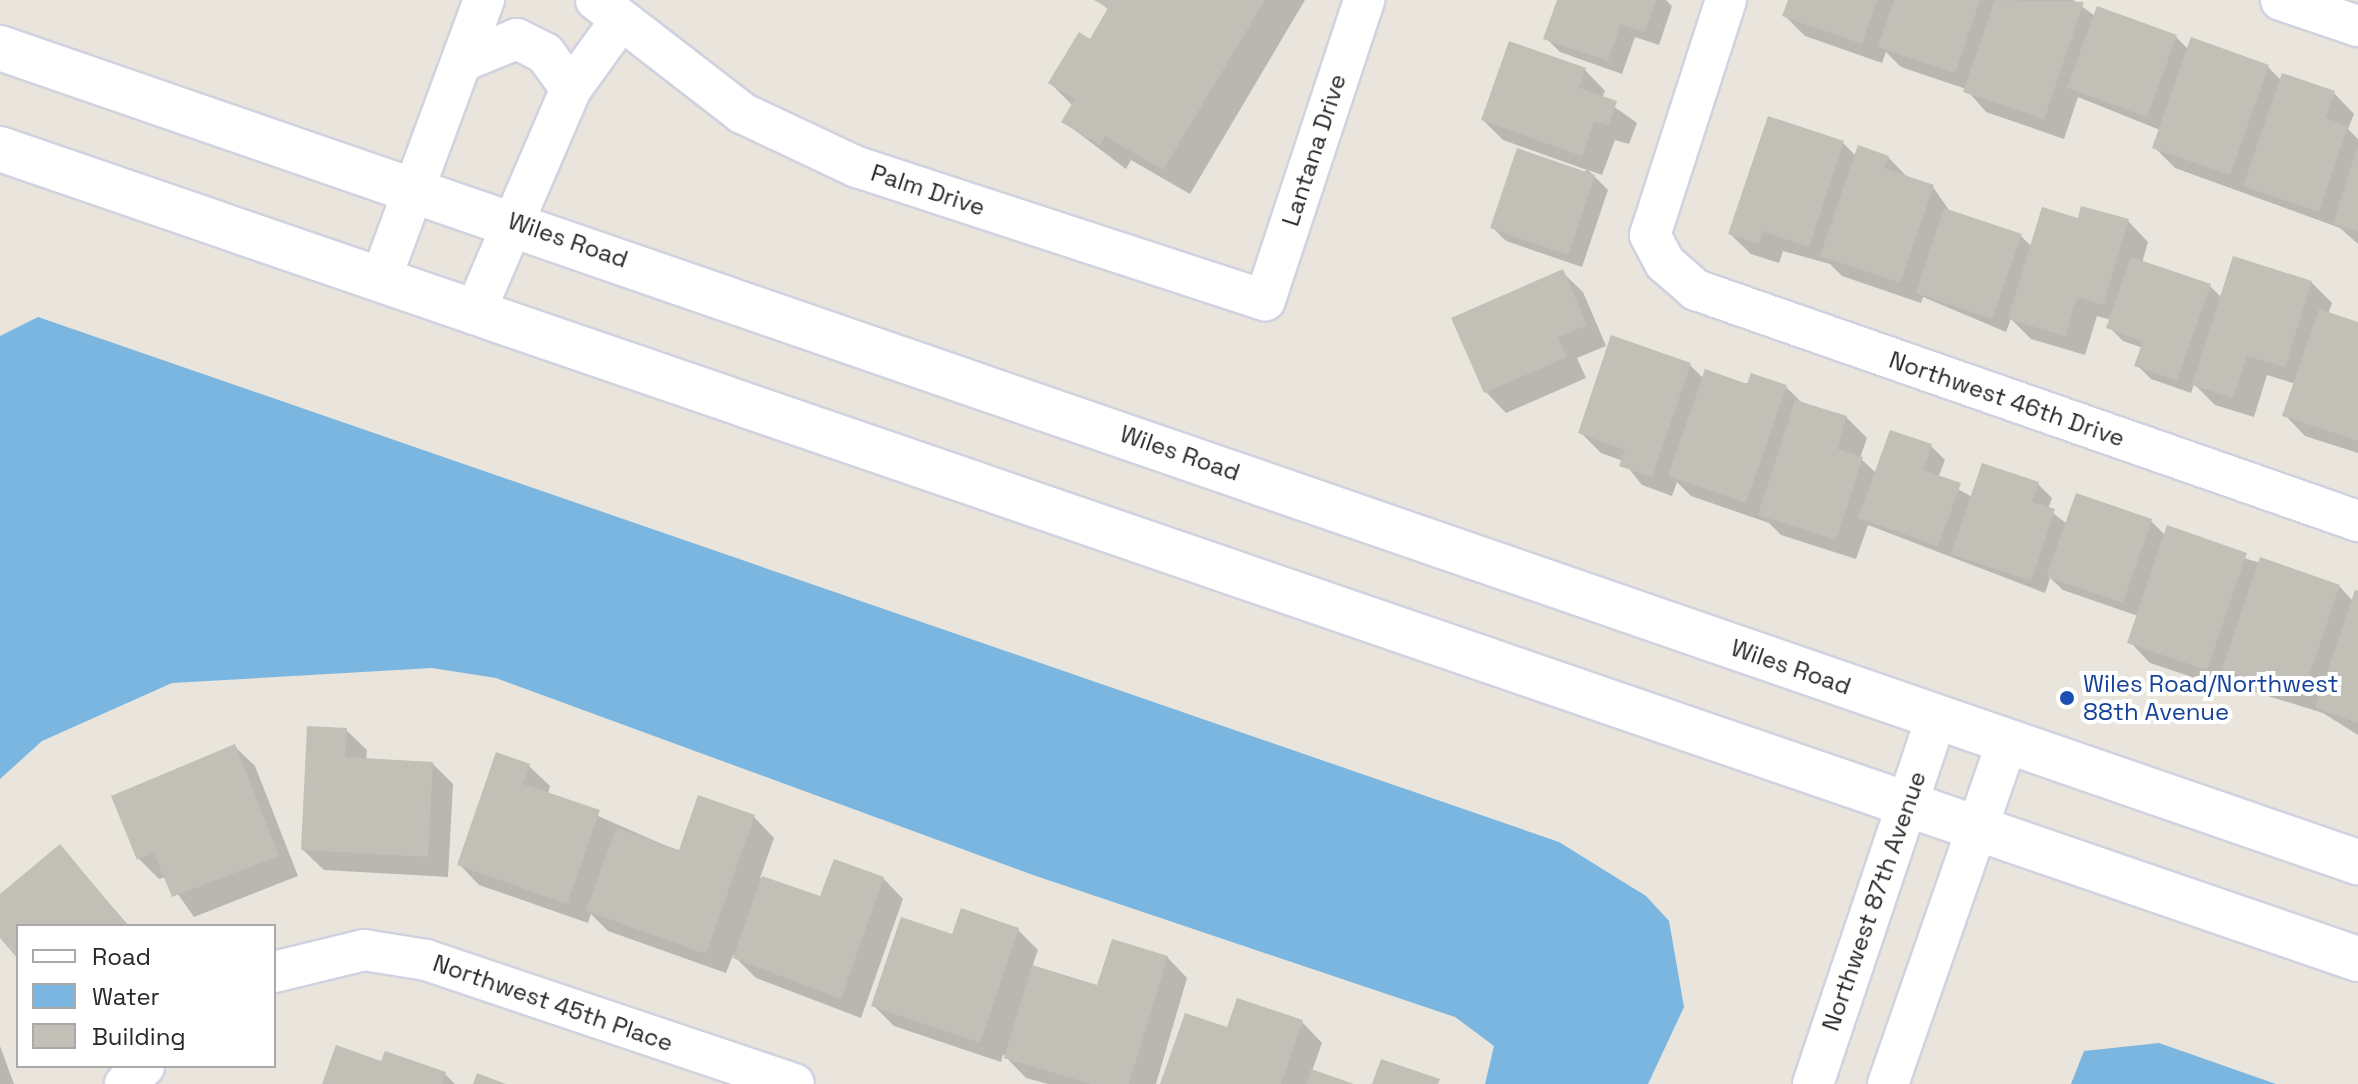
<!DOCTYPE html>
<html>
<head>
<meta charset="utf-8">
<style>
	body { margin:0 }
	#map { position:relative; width:2358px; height:1084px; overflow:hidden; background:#e9e5dc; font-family:"Space Grotesk",sans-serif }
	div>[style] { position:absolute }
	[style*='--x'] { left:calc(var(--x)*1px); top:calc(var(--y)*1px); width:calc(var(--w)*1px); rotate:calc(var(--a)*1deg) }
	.water>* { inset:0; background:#7ab6e0 }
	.shadow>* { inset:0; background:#0003 }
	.building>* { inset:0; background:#c2bfb7 }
	.roads { filter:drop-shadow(2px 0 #d1d2e0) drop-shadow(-2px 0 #d1d2e0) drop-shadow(0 2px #d1d2e0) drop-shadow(0 -2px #d1d2e0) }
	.street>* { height:40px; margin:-20px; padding:0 20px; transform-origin:20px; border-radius:20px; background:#fff }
	.secondary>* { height:44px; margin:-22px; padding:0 22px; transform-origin:22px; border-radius:22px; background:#fff }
	.dots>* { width:22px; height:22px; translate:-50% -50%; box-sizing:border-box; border:4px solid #fff; border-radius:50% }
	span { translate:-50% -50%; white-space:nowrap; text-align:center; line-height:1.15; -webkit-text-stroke:8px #fff; paint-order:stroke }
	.street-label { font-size:24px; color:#282828 }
	.transit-label { font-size:24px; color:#164399 }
	.left { translate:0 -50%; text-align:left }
	.legend { position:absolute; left:16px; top:924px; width:260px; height:144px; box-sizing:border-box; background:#fff; border:2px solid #a9a9a9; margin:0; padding:10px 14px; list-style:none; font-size:24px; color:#282828 }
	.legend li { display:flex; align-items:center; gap:16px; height:40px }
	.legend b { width:40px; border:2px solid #a9a9a9 }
</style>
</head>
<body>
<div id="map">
	<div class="water">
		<i style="clip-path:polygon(38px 317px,1559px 842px,1646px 896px,1669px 921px,1684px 1007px,1648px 1084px,1485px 1084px,1494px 1046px,1455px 1017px,1033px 875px,496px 678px,432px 668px,172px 683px,42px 741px,0 779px,0 336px)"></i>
		<i style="clip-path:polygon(2159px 1043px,2276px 1084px,2071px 1084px,2084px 1051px)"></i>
	</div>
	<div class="shadow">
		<i style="clip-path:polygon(1305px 0,1190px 194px,1131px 160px,1126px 169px,1064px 122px,1073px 106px,1050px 83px,1091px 42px,1109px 11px,1099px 0)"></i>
		<i style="clip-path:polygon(1559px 0,1666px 0,1672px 6px,1659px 45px,1635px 37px,1622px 74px,1560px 52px,1546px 38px)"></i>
		<i style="clip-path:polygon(1790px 0,2073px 0,2095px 16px,2175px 36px,2188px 49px,2267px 66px,2281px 80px,2334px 93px,2354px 114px,2348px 129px,2358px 139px,2358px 244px,2340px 228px,2175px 168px,2154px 147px,2160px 130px,2078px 97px,2064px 139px,1986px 112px,1966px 89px,1901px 67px,1886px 52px,1882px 63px,1805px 36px,1785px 16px)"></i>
		<i style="clip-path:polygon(1585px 70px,1605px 91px,1602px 98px,1637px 123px,1629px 144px,1615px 140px,1602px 175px,1588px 170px,1608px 190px,1582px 267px,1506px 241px,1492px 227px,1587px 170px,1503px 140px,1483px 120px)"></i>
		<i style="clip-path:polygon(1843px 143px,1856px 156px,1888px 157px,1909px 179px,1933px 187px,1951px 213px,2021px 236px,2032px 247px,2079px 220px,2128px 221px,2148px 242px,2142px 263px,2210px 286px,2222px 298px,2311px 282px,2332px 303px,2328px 314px,2358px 324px,2358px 453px,2305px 436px,2285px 415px,2296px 384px,2267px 375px,2254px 417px,2215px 405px,2194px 384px,2191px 393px,2151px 379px,2137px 365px,2143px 348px,2123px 341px,2109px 327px,2111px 320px,2097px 316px,2085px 355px,2031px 339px,2011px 319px,2006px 332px,1923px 297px,1921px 303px,1842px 276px,1830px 264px,1783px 251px,1779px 263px,1751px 254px,1730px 234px)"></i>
		<i style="clip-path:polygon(1562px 272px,1583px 292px,1606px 346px,1577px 358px,1586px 378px,1506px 413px,1486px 392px)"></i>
		<i style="clip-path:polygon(1690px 365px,1704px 379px,1786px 387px,1803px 404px,1846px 417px,1867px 438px,1860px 458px,1876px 473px,1931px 446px,1945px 460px,1938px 478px,1972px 497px,2038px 484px,2052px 498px,2048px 509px,2067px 524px,2151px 521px,2165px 535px,2339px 586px,2353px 601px,2358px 593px,2358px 735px,2323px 713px,2245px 689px,2232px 676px,2228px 689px,2150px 663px,2130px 642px,2138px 616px,2063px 590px,2050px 578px,2045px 593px,1868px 525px,1856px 559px,1781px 535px,1769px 523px,1691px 496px,1677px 482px,1672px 496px,1642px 485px,1623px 461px,1601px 453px,1580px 432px)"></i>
		<i style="clip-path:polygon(346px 730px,367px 750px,366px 760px,433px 764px,453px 784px,448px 877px,324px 870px,303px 850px)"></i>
		<i style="clip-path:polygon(234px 746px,255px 766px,298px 876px,194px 917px,166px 877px,159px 879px,139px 859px)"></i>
		<i style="clip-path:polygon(497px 755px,529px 766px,550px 786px,548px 794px,680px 852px,754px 817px,774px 838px,760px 878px,821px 899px,883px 878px,903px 899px,861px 1018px,756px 978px,733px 955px,726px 973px,608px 931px,591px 914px,588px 923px,479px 885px,459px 864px)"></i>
		<i style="clip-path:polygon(60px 847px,129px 926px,18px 926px,18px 956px,0 935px,0 897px)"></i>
		<i style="clip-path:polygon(1018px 930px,1038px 950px,1032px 967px,1099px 987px,1167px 957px,1187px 978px,1156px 1084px,1048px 1084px,1026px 1078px,1003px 1054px,1001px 1062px,894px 1026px,873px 1005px,953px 936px)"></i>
		<i style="clip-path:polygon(1302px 1022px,1322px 1043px,1312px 1071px,1349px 1084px,1162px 1084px,1228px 1030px)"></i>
		<i style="clip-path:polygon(0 1046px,14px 1084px,0 1084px)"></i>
		<i style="clip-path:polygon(386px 1053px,445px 1074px,455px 1084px,325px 1084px,383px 1064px)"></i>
	</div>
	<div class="building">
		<i style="clip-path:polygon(1094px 0,1265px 0,1163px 170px,1105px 136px,1100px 145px,1061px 122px,1075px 99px,1048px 83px,1079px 32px,1090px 39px,1108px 8px)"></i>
		<i style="clip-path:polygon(1557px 0,1656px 0,1645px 32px,1621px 24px,1608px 61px,1543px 39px)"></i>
		<i style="clip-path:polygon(1788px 0,1877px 0,1862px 44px,1782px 16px)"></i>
		<i style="clip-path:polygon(1894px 0,1980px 0,1955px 73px,1878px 47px)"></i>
		<i style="clip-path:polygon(1995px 0,2084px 2px,2044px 119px,1963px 92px)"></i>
		<i style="clip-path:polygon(2097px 6px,2177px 35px,2147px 117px,2067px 88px)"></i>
		<i style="clip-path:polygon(2191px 37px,2269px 65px,2230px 175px,2152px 148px)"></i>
		<i style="clip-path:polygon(1509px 41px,1586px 68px,1579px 88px,1617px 101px,1609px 125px,1594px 121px,1582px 156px,1481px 120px)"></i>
		<i style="clip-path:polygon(2282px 73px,2335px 91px,2325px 118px,2348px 126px,2319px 212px,2243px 186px)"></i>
		<i style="clip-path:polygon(1768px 116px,1844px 141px,1809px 247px,1763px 231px,1759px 244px,1728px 234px)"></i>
		<i style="clip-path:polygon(1858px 145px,1889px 156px,1884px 168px,1934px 185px,1900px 283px,1820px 256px)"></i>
		<i style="clip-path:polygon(1517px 148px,1595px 175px,1568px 255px,1490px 228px)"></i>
		<i style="clip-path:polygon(2357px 148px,2358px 148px,2358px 232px,2333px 224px)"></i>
		<i style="clip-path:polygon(2081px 206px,2129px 219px,2103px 305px,2077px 297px,2065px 336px,2008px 319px,2042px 207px,2078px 218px)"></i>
		<i style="clip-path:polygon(1944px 208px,2022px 234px,1992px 319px,1916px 293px)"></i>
		<i style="clip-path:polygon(2233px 256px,2312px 281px,2285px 367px,2247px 356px,2233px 398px,2192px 385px)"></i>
		<i style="clip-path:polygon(2131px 257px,2211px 284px,2177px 380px,2134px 366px,2143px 341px,2106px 328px)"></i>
		<i style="clip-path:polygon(1563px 269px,1587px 325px,1558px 337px,1567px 357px,1484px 393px,1451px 318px)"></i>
		<i style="clip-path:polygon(2319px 309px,2358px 322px,2358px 441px,2282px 416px)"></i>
		<i style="clip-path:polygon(1611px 335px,1691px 363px,1652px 477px,1619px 466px,1625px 450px,1578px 433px)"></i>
		<i style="clip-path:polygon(1705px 369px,1747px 384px,1751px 373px,1787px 385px,1746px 503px,1668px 476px)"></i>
		<i style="clip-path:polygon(1795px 400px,1847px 416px,1837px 449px,1863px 457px,1836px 540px,1758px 515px)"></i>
		<i style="clip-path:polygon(1890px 430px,1932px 444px,1923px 470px,1961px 483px,1938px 546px,1858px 518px)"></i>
		<i style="clip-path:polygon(1982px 463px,2039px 482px,2032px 502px,2055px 509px,2031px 581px,1951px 554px)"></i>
		<i style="clip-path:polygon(2076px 493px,2152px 519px,2123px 603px,2046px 577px)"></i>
		<i style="clip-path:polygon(2167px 525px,2247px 553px,2207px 670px,2127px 643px)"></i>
		<i style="clip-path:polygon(2260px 557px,2340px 585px,2302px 696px,2222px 669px)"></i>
		<i style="clip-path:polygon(2355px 590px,2358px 591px,2358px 723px,2315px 708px)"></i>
		<i style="clip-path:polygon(307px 726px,347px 728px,345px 757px,433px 762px,428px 857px,301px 850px)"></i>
		<i style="clip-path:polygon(235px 744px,279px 856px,172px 897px,154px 853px,137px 860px,111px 796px)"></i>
		<i style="clip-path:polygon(496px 752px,530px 764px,523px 784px,600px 810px,567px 904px,457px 865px)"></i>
		<i style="clip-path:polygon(698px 795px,755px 815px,706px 954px,586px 911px,616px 828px,679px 850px)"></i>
		<i style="clip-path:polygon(60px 844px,128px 926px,18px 926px,18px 959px,0 938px,0 894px)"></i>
		<i style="clip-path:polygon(834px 859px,884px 877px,841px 999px,733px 958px,762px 876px,820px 896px)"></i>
		<i style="clip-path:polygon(961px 908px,1019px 928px,980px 1043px,871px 1006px,901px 917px,952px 934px)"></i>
		<i style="clip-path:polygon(1112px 939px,1168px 956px,1129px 1084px,1091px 1084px,1004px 1058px,1032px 965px,1097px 985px)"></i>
		<i style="clip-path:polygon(1237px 998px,1303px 1020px,1281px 1084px,1160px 1084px,1185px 1013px,1227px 1027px)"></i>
		<i style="clip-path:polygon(336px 1045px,381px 1061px,385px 1051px,446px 1072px,442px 1084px,322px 1084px)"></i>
		<i style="clip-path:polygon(1381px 1059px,1440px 1079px,1438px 1084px,1372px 1084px)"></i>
		<i style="clip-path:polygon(1311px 1069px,1354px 1084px,1306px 1084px)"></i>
		<i style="clip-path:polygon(477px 1073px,506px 1084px,473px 1084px)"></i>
	</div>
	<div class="roads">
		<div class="street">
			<i style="--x:596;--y:0;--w:185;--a:37.7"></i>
			<i style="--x:742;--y:113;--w:127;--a:25.2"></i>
			<i style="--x:857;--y:167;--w:429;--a:18.1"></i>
			<i style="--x:1265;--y:300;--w:316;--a:-71.7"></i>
			<i style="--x:1726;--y:0;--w:247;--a:107.9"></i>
			<i style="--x:1650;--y:235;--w:32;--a:62"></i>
			<i style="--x:1665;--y:263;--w:41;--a:41.1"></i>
			<i style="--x:1696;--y:290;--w:701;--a:19.24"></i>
			<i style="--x:2281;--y:0;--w:81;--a:18.7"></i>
			<i style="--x:463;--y:61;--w:58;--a:-22.2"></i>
			<i style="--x:517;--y:39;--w:31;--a:27"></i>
			<i style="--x:545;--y:53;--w:44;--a:54.2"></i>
			<i style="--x:380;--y:281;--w:300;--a:-69.7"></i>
			<i style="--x:474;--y:314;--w:245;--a:-66.7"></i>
			<i style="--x:571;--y:89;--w:84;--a:-54.2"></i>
			<i style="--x:274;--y:972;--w:93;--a:-13.7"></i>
			<i style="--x:364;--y:950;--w:63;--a:9.2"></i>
			<i style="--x:426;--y:960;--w:388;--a:18.6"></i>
			<i style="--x:125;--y:1084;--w:26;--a:-43"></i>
			<i style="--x:1813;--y:1084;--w:386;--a:-71.4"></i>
			<i style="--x:1888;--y:1084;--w:361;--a:-70.8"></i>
		</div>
		<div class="secondary">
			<i style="--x:0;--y:48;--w:2495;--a:19.05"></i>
			<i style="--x:0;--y:149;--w:2493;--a:18.96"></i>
		</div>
	</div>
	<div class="dots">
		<i style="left:2067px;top:698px;background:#1a4fb4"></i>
	</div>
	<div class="street-label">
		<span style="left:1314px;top:150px;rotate:-72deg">Lantana Drive</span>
		<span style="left:928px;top:190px;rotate:18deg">Palm Drive</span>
		<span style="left:568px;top:240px;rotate:19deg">Wiles Road</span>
		<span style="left:2007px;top:399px;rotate:19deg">Northwest 46th Drive</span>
		<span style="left:1180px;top:453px;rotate:19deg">Wiles Road</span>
		<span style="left:1791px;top:667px;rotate:19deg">Wiles Road</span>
		<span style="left:1874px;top:901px;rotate:-71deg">Northwest 87th Avenue</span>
		<span style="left:553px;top:1003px;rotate:19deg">Northwest 45th Place</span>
	</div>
	<div class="transit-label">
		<span class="left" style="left:2083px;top:698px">Wiles Road/Northwest<br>88th Avenue</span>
	</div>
	<ul class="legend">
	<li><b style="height:10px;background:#fff"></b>Road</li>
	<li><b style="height:22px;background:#7ab6e0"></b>Water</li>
	<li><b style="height:22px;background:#c2bfb7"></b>Building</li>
	</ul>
</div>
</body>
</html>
